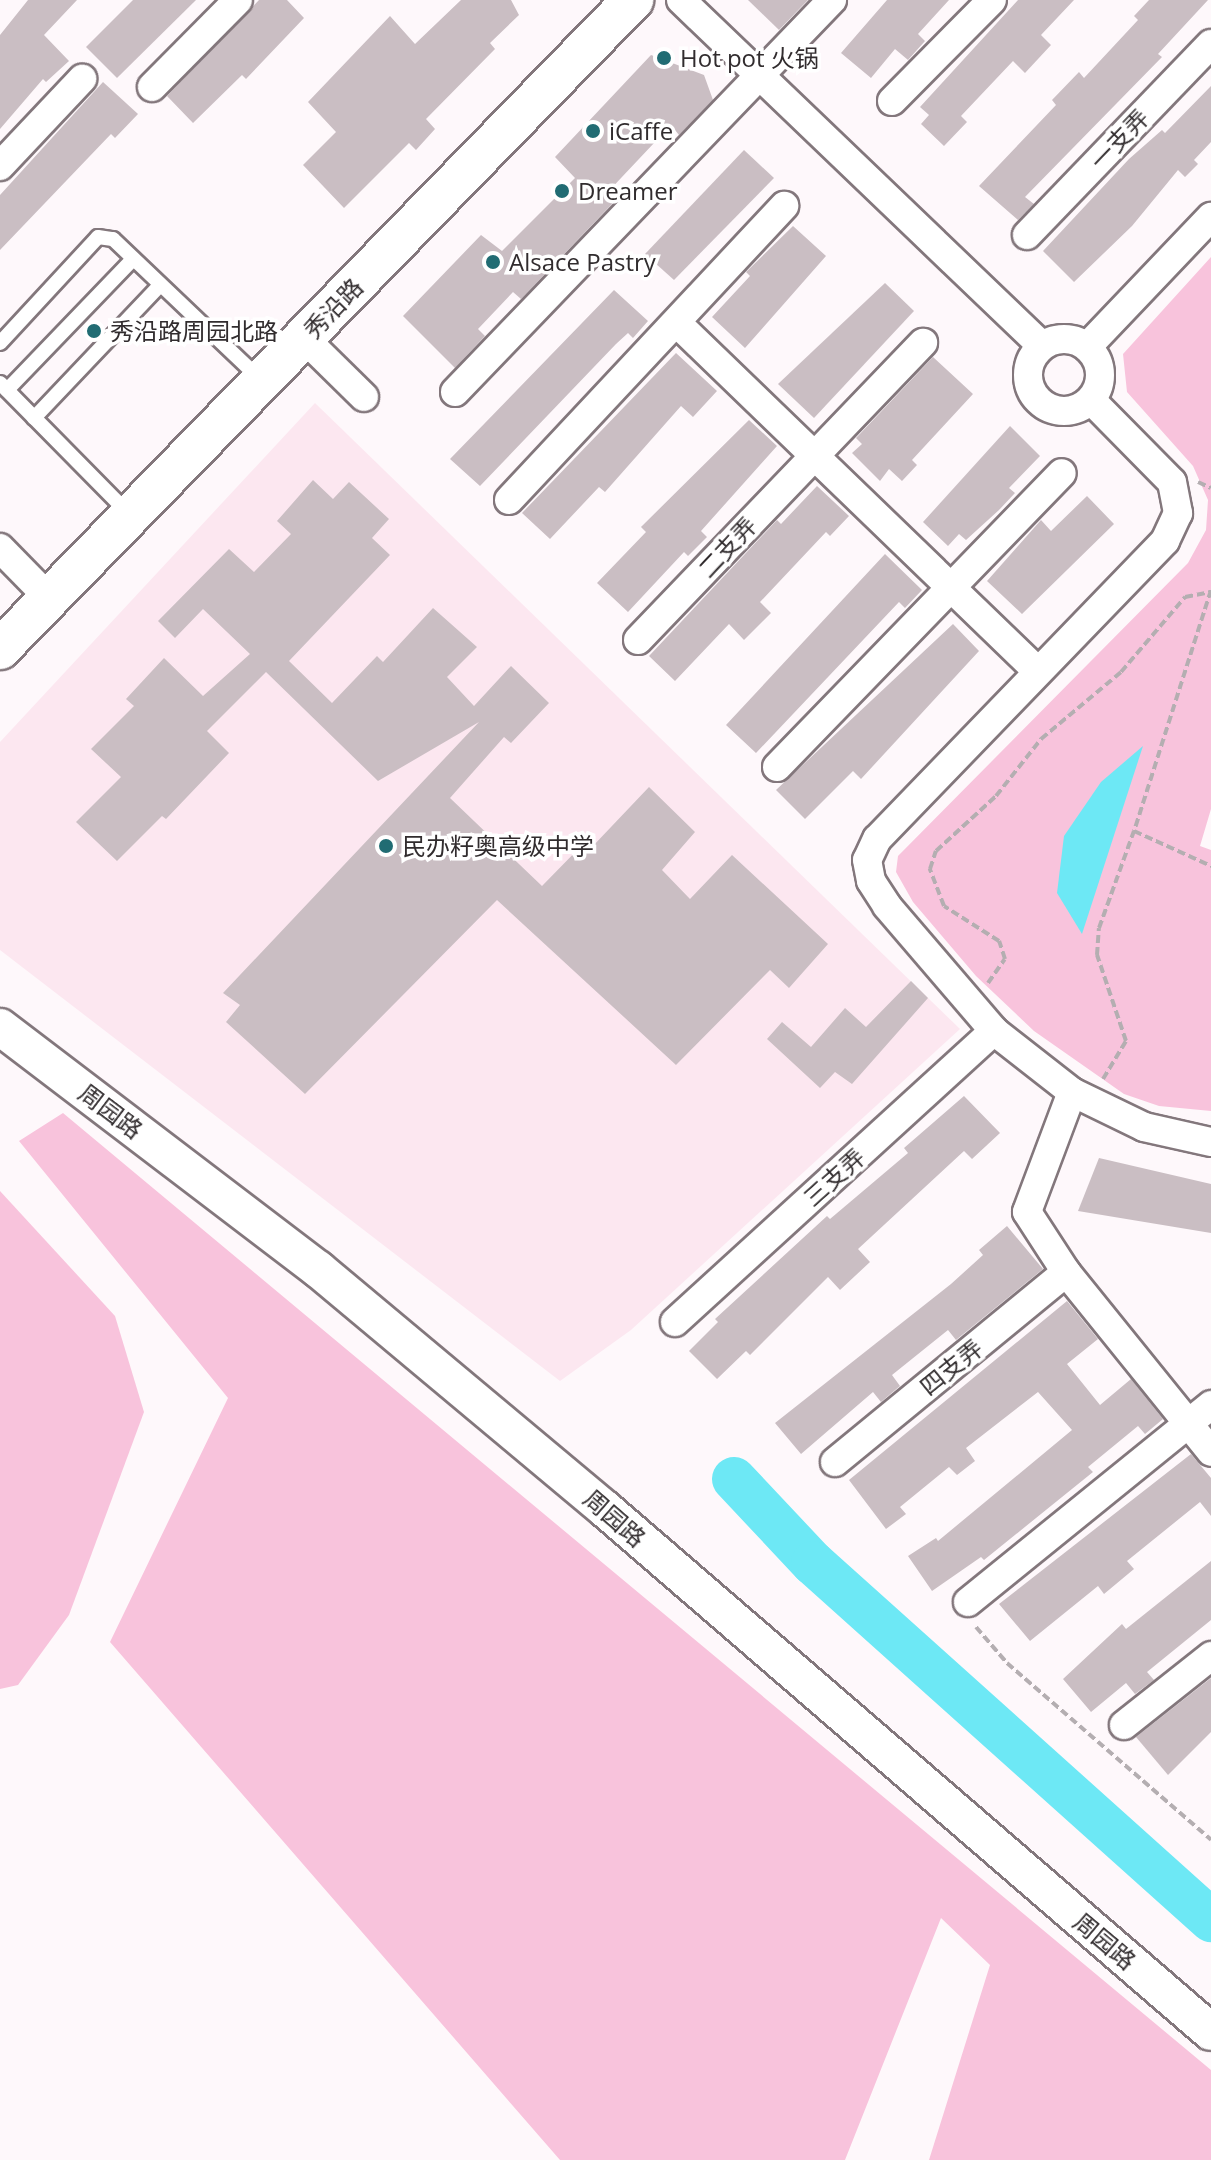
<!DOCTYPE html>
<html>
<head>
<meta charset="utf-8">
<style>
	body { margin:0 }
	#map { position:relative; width:1211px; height:2160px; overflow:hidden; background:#fef8fb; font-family:"Open Sans","Noto Sans SC",sans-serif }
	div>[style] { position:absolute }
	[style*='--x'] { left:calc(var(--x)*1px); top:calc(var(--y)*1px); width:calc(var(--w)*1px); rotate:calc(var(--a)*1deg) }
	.built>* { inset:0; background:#fce7f0 }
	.green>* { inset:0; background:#f8c3dc }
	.water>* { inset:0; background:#6de8f5 }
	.river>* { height:44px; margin:-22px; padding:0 22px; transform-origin:22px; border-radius:22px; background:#6de8f5 }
	.building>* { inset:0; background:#cabec3 }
	.path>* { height:4px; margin-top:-2px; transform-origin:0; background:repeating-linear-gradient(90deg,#b4aeb1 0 8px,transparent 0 12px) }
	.roads { filter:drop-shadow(2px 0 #83777c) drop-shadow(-2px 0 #83777c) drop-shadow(0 2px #83777c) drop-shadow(0 -2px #83777c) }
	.service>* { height:14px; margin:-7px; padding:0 7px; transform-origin:7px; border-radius:7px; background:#fff }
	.minor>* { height:28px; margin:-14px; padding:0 14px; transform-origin:14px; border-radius:14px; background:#fff }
	.minor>.ring { margin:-14px; padding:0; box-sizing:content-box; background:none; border:28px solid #fff; border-radius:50% }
	.tertiary>* { height:36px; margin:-18px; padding:0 18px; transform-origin:18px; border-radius:18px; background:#fff }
	.secondary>* { height:40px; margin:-20px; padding:0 20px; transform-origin:20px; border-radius:20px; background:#fff }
	.dots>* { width:22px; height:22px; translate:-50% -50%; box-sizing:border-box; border:4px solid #fff; border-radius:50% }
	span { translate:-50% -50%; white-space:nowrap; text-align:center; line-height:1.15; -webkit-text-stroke:7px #fff; paint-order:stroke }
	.poi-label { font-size:24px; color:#312c2e }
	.left { translate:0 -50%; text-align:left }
	.street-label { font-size:24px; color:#312c2e }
</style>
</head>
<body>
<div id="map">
	<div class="built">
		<i style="clip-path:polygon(315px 403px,960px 1029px,631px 1330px,560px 1381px,0 950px,0 742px)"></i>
	</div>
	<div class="green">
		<i style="clip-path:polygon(1211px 257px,1211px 809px,1200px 846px,1211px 850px,1211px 1111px,1159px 1106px,1124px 1094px,1034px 1031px,976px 976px,913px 902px,896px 872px,898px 856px,1188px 563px,1206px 530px,1208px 500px,1193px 466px,1127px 392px,1123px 354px)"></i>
		<i style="clip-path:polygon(63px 1113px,1211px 2070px,1211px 2160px,929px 2160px,990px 1965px,941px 1918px,845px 2160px,560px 2160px,110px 1642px,228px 1398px,19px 1141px)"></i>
		<i style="clip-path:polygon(0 1191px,115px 1316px,144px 1412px,69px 1615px,18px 1685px,0 1689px)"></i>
	</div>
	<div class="water">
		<i style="clip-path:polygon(1143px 746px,1082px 934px,1057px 893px,1064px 836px,1101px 782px)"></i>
	</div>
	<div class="river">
		<i style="--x:734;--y:1479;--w:115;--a:46.8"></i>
		<i style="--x:813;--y:1563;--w:535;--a:41.89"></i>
	</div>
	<div class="building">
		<i style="clip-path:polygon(28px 0,77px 0,44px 35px,69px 61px,46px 82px,43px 79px,0 129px,0 35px)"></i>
		<i style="clip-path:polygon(133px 0,196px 0,117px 78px,86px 47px)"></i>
		<i style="clip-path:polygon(259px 0,287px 0,304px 18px,246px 79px,242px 75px,193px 123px,167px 96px)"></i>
		<i style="clip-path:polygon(461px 0,511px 0,519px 15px,490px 43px,495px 49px,426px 119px,435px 129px,416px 150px,409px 143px,344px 208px,303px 165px,336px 132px,308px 102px,390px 16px,415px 44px)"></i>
		<i style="clip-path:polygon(748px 0,808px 0,779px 30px)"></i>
		<i style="clip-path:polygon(887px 0,949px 0,918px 34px,925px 41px,908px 60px,895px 49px,871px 78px,841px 53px)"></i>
		<i style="clip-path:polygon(1018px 0,1074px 0,1041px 35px,1051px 45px,1025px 73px,1013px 61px,961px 116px,967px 122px,944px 146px,921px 124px,929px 115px,920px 107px)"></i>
		<i style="clip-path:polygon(1149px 0,1208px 0,1158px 54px,1162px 57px,1025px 197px,1034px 204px,1018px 220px,979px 186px,1056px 105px,1052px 100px,1079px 72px,1084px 78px,1138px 20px,1134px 16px)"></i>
		<i style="clip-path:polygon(651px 55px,704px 75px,713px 100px,679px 135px,671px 125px,605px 195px,613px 203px,521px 299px,513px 292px,478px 329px,485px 336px,455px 368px,403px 316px,481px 235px,502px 251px,575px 178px,555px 157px)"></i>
		<i style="clip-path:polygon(103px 82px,138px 114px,115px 138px,111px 134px,0 250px,0 195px)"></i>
		<i style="clip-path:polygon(1211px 86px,1211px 142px,1194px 160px,1198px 164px,1185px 177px,1178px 170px,1132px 226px,1074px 282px,1043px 251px,1129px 159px,1162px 130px,1165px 133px)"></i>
		<i style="clip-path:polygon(744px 150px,774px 178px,674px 280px,645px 254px)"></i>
		<i style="clip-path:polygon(793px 226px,826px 256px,745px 348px,712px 317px,750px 276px,746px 272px)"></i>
		<i style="clip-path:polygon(885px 283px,914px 311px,814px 418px,778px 384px)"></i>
		<i style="clip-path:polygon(614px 290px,648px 321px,633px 338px,628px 333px,616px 344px,480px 486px,450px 459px)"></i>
		<i style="clip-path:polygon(676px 353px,717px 391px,693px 417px,681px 406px,605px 492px,599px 487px,550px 539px,522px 513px)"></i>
		<i style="clip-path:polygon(933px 357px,973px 394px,912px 460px,917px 465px,902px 481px,889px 469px,880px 481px,852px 453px,862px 444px,856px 438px)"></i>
		<i style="clip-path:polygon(749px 420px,777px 446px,701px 531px,707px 537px,688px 556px,684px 552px,628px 612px,597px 583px,646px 532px,641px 527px)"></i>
		<i style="clip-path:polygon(1010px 426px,1040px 456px,1009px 488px,1015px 493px,999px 510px,966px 540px,959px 534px,948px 546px,923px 522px)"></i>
		<i style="clip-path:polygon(313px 480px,333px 499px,349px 482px,389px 519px,372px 538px,390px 555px,289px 661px,332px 703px,377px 656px,383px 662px,433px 608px,477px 647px,447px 677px,474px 706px,511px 666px,549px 703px,511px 743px,504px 737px,450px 798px,542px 886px,586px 841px,592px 847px,649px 787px,695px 832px,662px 870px,690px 899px,732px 855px,828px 944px,789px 988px,770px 970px,676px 1065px,497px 900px,305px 1094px,226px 1022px,240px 1005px,223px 993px,479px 722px,378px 781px,266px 672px,207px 731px,229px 753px,166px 819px,162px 816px,117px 861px,76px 822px,121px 777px,91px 749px,134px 706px,126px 699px,164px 658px,203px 696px,250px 654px,203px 609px,175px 638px,158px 621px,229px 549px,254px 572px,291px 534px,277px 521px)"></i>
		<i style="clip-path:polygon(817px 486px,849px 516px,830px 536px,826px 532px,760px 602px,771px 613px,744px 640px,729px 624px,675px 681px,649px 656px,777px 520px,781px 524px)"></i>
		<i style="clip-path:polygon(1087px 496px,1114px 524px,1022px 614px,987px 581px,1041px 520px,1051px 531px)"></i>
		<i style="clip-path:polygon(885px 554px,922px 590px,905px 608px,899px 602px,756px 753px,726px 725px)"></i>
		<i style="clip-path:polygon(953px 624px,979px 651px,861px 779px,853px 771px,805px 819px,776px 790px)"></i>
		<i style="clip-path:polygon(911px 981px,928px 998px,852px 1084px,835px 1072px,820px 1088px,767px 1039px,782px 1022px,811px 1047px,845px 1008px,866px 1027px)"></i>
		<i style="clip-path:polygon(964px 1096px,1000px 1133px,972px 1159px,964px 1151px,858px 1249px,870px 1262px,840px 1290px,828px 1277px,750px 1355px,746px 1351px,717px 1379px,689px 1351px,718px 1322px,715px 1319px,827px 1216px,830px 1219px,908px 1153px,904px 1148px)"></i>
		<i style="clip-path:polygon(1099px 1158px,1211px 1184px,1211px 1233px,1078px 1211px)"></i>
		<i style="clip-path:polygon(1007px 1226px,1043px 1269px,956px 1340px,948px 1330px,892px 1375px,900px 1386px,881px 1402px,873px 1392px,801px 1454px,775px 1423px,951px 1284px,983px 1255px,979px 1250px)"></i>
		<i style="clip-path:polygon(1067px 1301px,1098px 1339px,1067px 1364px,1100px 1405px,1131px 1379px,1163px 1419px,1145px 1434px,1138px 1426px,1088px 1467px,1093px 1472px,984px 1560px,981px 1557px,932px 1591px,908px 1556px,936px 1538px,938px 1541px,1072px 1430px,1038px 1392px,966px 1448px,975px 1461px,957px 1475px,949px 1467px,900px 1507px,906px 1514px,886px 1529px,849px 1480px)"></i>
		<i style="clip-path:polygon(1191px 1454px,1211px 1478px,1211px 1516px,1200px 1502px,1127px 1561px,1134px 1569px,1104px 1594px,1098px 1586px,1030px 1641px,999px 1604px)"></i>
		<i style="clip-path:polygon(1211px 1561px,1211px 1620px,1147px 1672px,1154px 1680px,1135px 1694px,1126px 1683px,1091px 1712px,1063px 1679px,1122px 1624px,1126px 1629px)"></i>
		<i style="clip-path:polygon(1211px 1678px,1211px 1732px,1168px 1775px,1136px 1737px)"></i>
	</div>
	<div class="path">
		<i style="--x:1198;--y:482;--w:14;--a:25"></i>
		<i style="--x:1211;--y:590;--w:253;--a:107.7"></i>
		<i style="--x:1134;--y:831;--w:85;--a:24.4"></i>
		<i style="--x:988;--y:983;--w:29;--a:-55"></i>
		<i style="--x:1005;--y:959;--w:19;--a:-108"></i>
		<i style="--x:999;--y:941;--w:65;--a:-147.5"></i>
		<i style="--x:944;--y:906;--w:40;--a:-111"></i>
		<i style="--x:930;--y:869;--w:19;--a:-72"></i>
		<i style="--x:936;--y:851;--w:81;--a:-42.5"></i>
		<i style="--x:996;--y:796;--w:73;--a:-51.7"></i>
		<i style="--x:1041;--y:739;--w:104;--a:-39.9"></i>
		<i style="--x:1121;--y:672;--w:99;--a:-49.5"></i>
		<i style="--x:1185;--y:597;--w:25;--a:-11"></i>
		<i style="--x:1103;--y:1079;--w:44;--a:-58.8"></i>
		<i style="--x:1126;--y:1041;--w:91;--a:-108.6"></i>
		<i style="--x:1097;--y:955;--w:27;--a:-86"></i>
		<i style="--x:1099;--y:928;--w:103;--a:-70.2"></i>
		<i style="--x:976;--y:1627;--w:48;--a:49.3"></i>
		<i style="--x:1007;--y:1663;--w:270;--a:40.9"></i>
	</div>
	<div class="roads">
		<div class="service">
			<i style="--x:0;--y:343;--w:144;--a:-47.2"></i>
			<i style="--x:98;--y:237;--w:15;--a:8"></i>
			<i style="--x:113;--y:239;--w:202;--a:43.6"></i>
			<i style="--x:0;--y:383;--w:182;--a:45.4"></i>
			<i style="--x:7;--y:390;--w:182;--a:-46.1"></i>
			<i style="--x:34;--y:418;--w:183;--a:-46.5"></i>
		</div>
		<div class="minor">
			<i style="--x:681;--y:0;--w:500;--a:43.78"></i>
			<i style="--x:152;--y:87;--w:122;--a:-45.3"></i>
			<i style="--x:892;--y:101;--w:142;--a:-45.3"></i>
			<i style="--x:0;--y:166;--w:120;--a:-46.7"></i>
			<i style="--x:1027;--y:235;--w:265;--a:-46.1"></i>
			<i style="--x:677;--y:323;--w:499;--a:44"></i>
			<i style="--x:304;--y:338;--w:84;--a:44.5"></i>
			<i class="ring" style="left:1028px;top:339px;width:44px;height:44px"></i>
			<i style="--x:1087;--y:347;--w:180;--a:-46.4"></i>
			<i style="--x:455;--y:392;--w:544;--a:-46.12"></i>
			<i style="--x:1091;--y:400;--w:115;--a:45.4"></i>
			<i style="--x:1172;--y:482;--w:32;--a:79"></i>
			<i style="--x:1178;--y:513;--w:31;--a:115"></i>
			<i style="--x:1165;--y:541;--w:414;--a:134"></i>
			<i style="--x:877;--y:839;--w:23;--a:115"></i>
			<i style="--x:867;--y:860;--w:21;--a:79"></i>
			<i style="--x:871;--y:881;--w:30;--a:57"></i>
			<i style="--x:887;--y:906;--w:165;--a:49.4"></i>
			<i style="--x:994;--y:1031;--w:99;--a:38"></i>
			<i style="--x:1072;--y:1092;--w:80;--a:25.9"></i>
			<i style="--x:1144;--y:1127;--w:69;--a:12.6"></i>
			<i style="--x:509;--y:500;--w:403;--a:-46.9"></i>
			<i style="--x:0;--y:548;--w:71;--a:45.6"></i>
			<i style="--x:638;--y:640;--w:412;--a:-46.2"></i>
			<i style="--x:777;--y:767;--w:409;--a:-45.9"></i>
			<i style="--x:1072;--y:1092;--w:128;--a:110.6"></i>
			<i style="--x:1027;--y:1212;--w:72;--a:57"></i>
			<i style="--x:1066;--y:1272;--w:231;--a:51.1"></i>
			<i style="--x:675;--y:1322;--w:432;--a:-42.4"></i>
			<i style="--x:835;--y:1462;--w:299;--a:-39.4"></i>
			<i style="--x:968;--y:1602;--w:313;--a:-39"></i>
			<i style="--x:1124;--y:1725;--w:111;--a:-38.4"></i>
		</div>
		<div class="tertiary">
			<i style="--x:0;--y:1027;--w:400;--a:37.3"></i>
			<i style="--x:318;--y:1269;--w:374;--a:39.9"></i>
			<i style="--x:605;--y:1509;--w:800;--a:40.8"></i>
		</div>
		<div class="secondary">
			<i style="--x:0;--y:649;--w:907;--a:-45.72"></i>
		</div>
	</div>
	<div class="dots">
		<i style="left:664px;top:58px;background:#216c73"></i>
		<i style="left:593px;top:131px;background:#216c73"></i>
		<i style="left:562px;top:191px;background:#216c73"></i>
		<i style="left:493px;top:262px;background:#216c73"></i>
		<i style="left:94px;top:331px;background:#216c73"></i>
		<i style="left:386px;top:846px;background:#216c73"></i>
	</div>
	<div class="poi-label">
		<span class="left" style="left:680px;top:58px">Hot pot 火锅</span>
		<span class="left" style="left:609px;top:131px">iCaffe</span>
		<span class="left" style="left:578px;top:191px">Dreamer</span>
		<span class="left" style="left:509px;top:262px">Alsace Pastry</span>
		<span class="left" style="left:110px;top:331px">秀沿路周园北路</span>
		<span class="left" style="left:402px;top:846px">民办籽奥高级中学</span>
	</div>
	<div class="street-label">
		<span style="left:1119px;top:139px;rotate:-46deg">一支弄</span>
		<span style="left:333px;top:308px;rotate:-46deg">秀沿路</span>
		<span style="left:727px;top:547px;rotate:-47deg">二支弄</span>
		<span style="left:111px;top:1111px;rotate:37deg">周园路</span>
		<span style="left:834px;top:1177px;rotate:-42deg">三支弄</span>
		<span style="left:951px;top:1367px;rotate:-39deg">四支弄</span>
		<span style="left:615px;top:1518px;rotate:41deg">周园路</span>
		<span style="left:1105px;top:1941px;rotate:40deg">周园路</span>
	</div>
</div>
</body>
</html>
